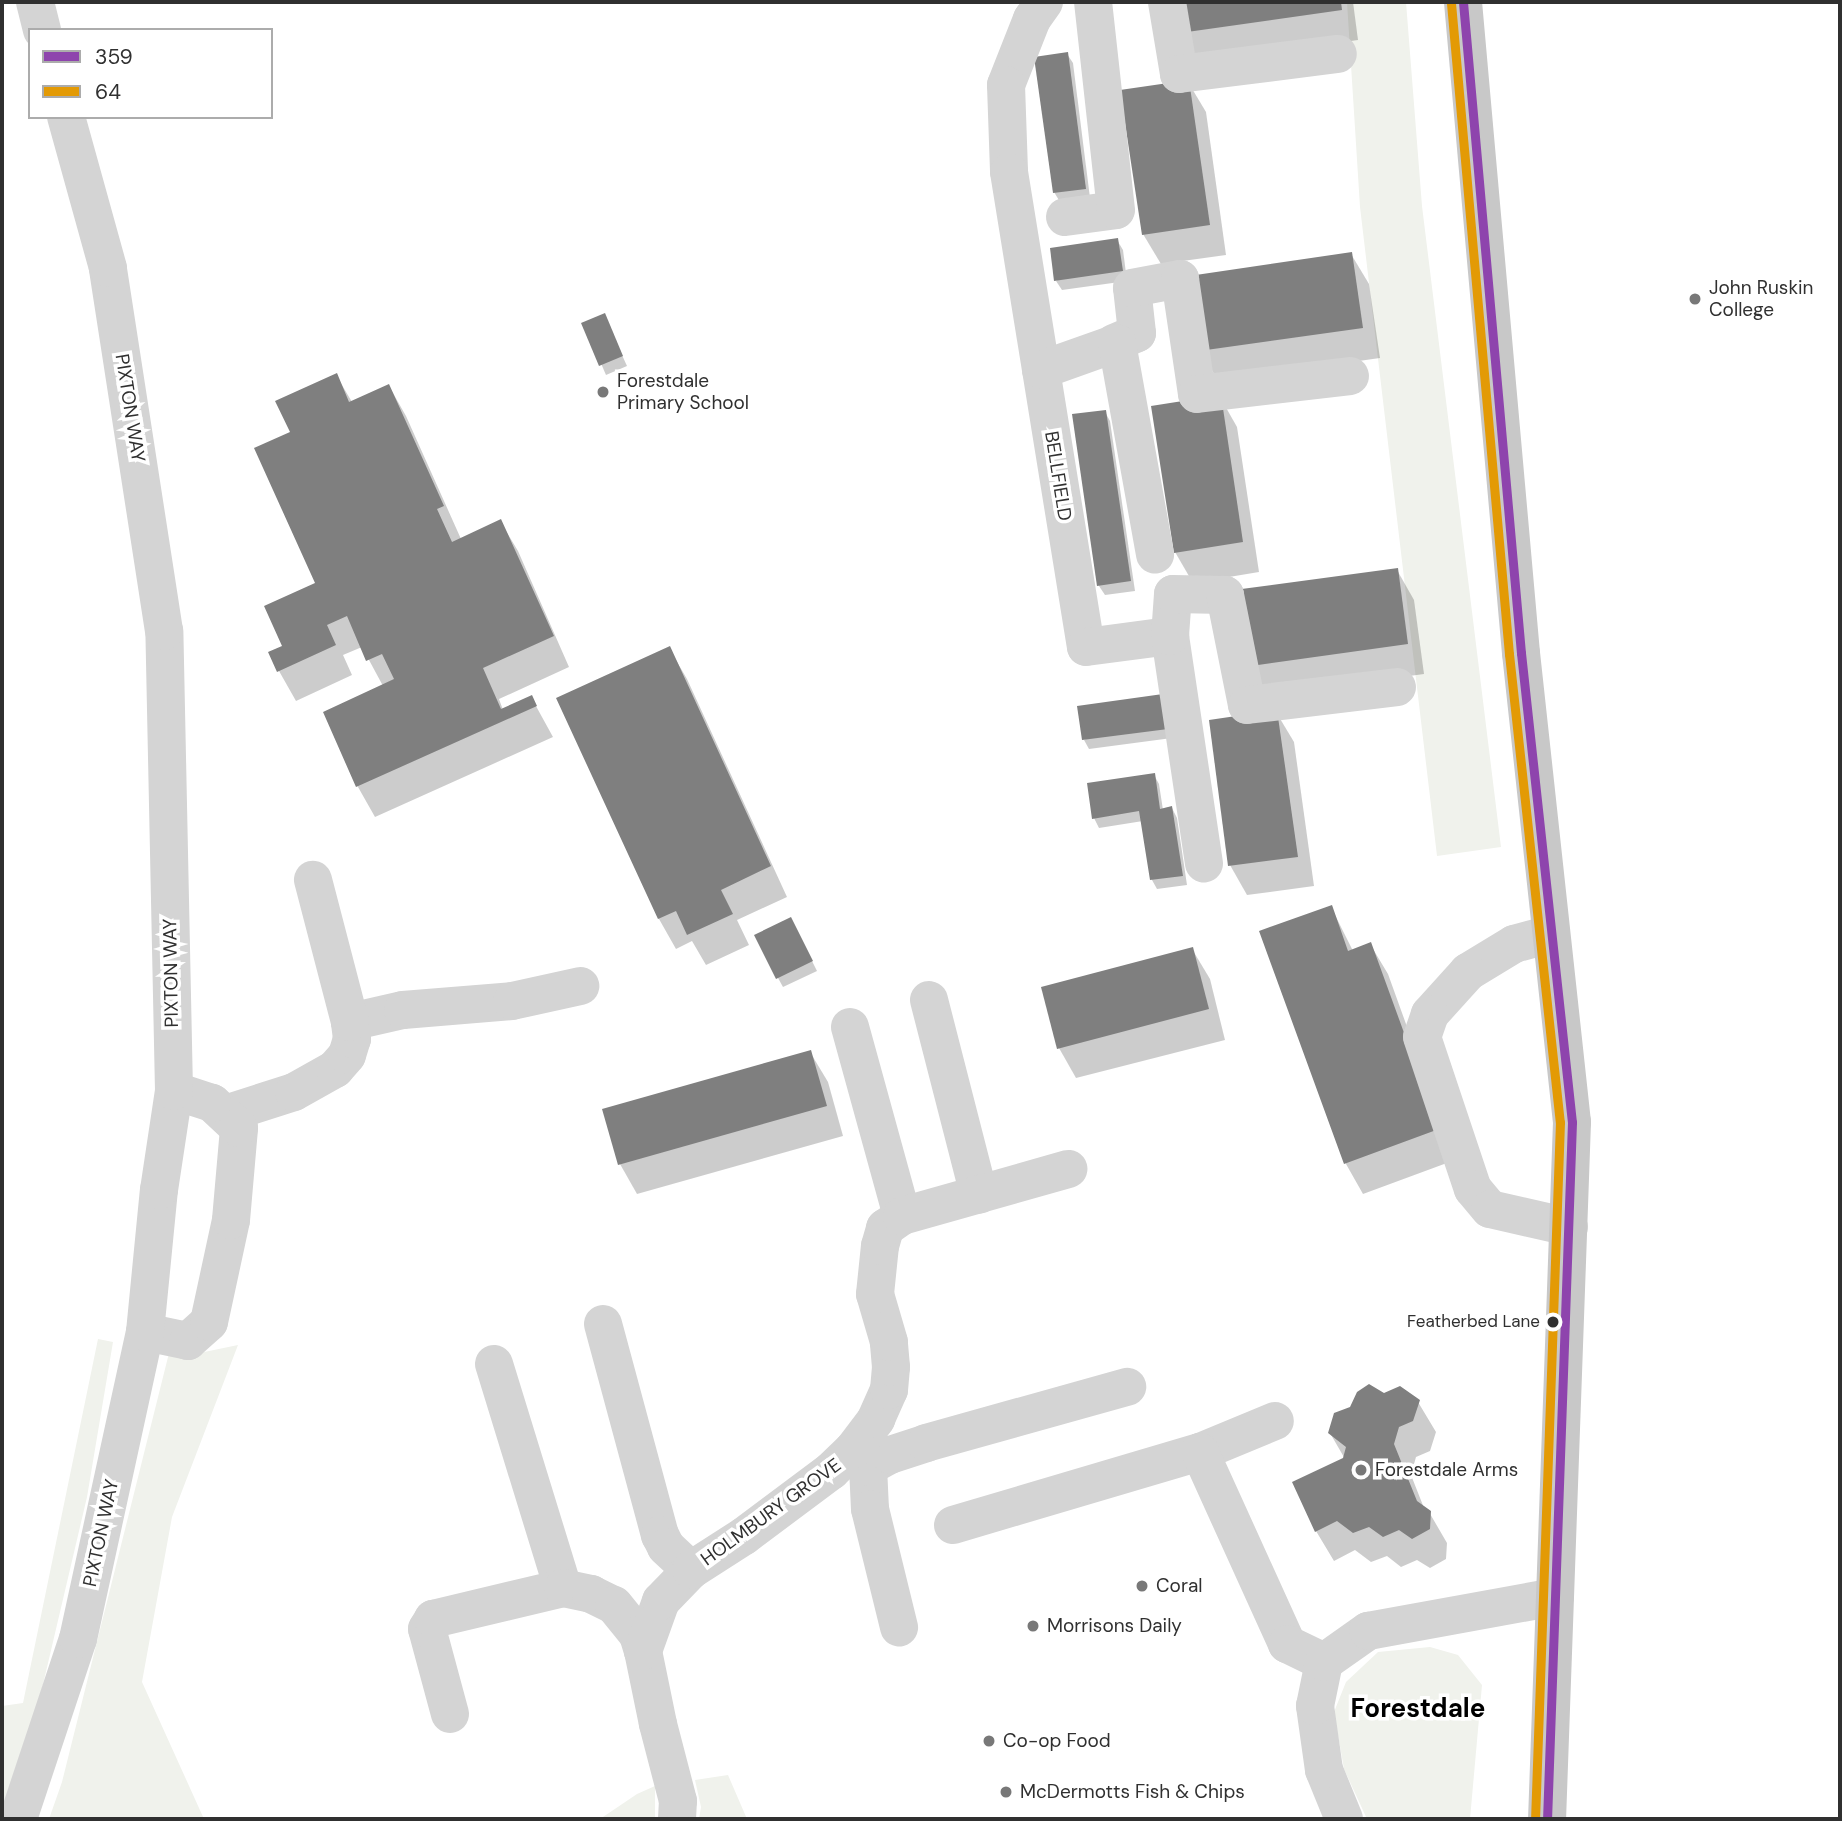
<!DOCTYPE html>
<html>
<head>
<meta charset="utf-8">
<style>
	body { margin:0 }
	#map { position:relative; width:1842px; height:1821px; overflow:hidden; background:#fff; font-family:"DM Sans",sans-serif }
	div>[style] { position:absolute }
	[style*='--x'] { left:calc(var(--x)*1px); top:calc(var(--y)*1px); width:calc(var(--w)*1px); rotate:calc(var(--a)*1deg) }
	.green>* { inset:0; background:#f0f2ec }
	.shadow>* { inset:0; background:#0003 }
	.building>* { inset:0; background:#7f7f7f }
	.minor>* { height:38px; margin:-19px; padding:0 19px; transform-origin:19px; border-radius:19px; background:#d4d4d4 }
	.major>* { height:38px; margin:-19px; padding:0 19px; transform-origin:19px; border-radius:19px; background:#c8c8c8 }
	.bus-1>* { height:9px; margin:-4.5px; padding:0 4.5px; transform-origin:4.5px; border-radius:4.5px; background:#8e44ad }
	.bus-2>* { height:9px; margin:-4.5px; padding:0 4.5px; transform-origin:4.5px; border-radius:4.5px; background:#e39a05 }
	.dots>* { width:19px; height:19px; translate:-50% -50%; box-sizing:border-box; border:4px solid #fff; border-radius:50% }
	span { translate:-50% -50%; white-space:nowrap; text-align:center; line-height:1.15; -webkit-text-stroke:7px #fff; paint-order:stroke }
	.bus-label { font-size:17px; color:#303030 }
	.right { translate:-100% -50%; text-align:right }
	.poi-label { font-size:19px; color:#303030 }
	.left { translate:0 -50%; text-align:left }
	.street-label { font-size:19px; color:#303030 }
	.district-label { font-size:26px; color:#000; font-weight:700 }
	.frame { position:absolute; inset:0; border:4px solid #303030; pointer-events:none }
	.legend { position:absolute; left:28px; top:28px; width:245px; height:91px; box-sizing:border-box; background:#fff; border:2px solid #acacac; margin:0; padding:9px 12px; list-style:none; font-size:21px; color:#303030 }
	.legend li { display:flex; align-items:center; gap:14px; height:35px }
	.legend b { width:35px; border:2px solid #acacac }
</style>
</head>
<body>
<div id="map">
	<div class="green">
		<i style="clip-path:polygon(1347px 2px,1406px 2px,1422px 206px,1501px 847px,1437px 856px,1360px 207px)"></i>
		<i style="clip-path:polygon(98px 1339px,113px 1342px,87px 1497px,37px 1710px,2px 1819px,2px 1706px,23px 1703px)"></i>
		<i style="clip-path:polygon(238px 1345px,172px 1517px,142px 1682px,204px 1819px,49px 1819px,62px 1782px,169px 1353px,185px 1356px)"></i>
		<i style="clip-path:polygon(1430px 1647px,1458px 1655px,1482px 1685px,1470px 1819px,1367px 1819px,1344px 1769px,1334px 1712px,1346px 1682px,1378px 1652px)"></i>
		<i style="clip-path:polygon(728px 1775px,747px 1819px,699px 1819px,701px 1807px,695px 1780px)"></i>
		<i style="clip-path:polygon(655px 1786px,655px 1819px,600px 1819px,637px 1794px)"></i>
	</div>
	<div class="shadow">
		<i style="clip-path:polygon(1178px 2px,1353px 2px,1358px 40px,1199px 62px,1182px 32px)"></i>
		<i style="clip-path:polygon(1067px 54px,1073px 63px,1090px 198px,1060px 202px,1054px 192px)"></i>
		<i style="clip-path:polygon(1188px 82px,1206px 112px,1226px 255px,1161px 264px,1143px 234px)"></i>
		<i style="clip-path:polygon(1117px 240px,1123px 250px,1127px 281px,1062px 290px,1056px 281px)"></i>
		<i style="clip-path:polygon(1351px 254px,1369px 284px,1380px 358px,1218px 381px,1201px 351px)"></i>
		<i style="clip-path:polygon(607px 322px,627px 366px,606px 375px,584px 324px)"></i>
		<i style="clip-path:polygon(336px 375px,352px 402px,389px 386px,406px 416px,461px 539px,500px 521px,518px 551px,569px 667px,499px 699px,503px 710px,531px 697px,553px 737px,375px 817px,358px 787px,325px 713px,383px 686px,362px 647px,343px 655px,352px 675px,296px 701px,279px 671px,284px 647px,317px 584px,292px 433px)"></i>
		<i style="clip-path:polygon(1220px 397px,1237px 427px,1259px 572px,1193px 583px,1175px 552px)"></i>
		<i style="clip-path:polygon(1105px 412px,1110px 421px,1135px 591px,1105px 595px,1099px 586px,1074px 416px)"></i>
		<i style="clip-path:polygon(1397px 570px,1414px 600px,1424px 674px,1263px 696px,1246px 666px)"></i>
		<i style="clip-path:polygon(669px 648px,687px 679px,787px 897px,737px 920px,749px 945px,706px 965px,692px 941px,676px 949px,659px 919px,559px 699px)"></i>
		<i style="clip-path:polygon(1162px 696px,1172px 738px,1089px 749px,1084px 740px)"></i>
		<i style="clip-path:polygon(1276px 712px,1294px 742px,1314px 886px,1247px 895px,1230px 865px)"></i>
		<i style="clip-path:polygon(1154px 775px,1159px 784px,1163px 810px,1172px 808px,1177px 818px,1187px 885px,1157px 889px,1152px 880px,1143px 821px,1099px 828px,1094px 818px)"></i>
		<i style="clip-path:polygon(1331px 907px,1353px 951px,1370px 944px,1388px 974px,1455px 1160px,1363px 1194px,1346px 1164px,1262px 932px)"></i>
		<i style="clip-path:polygon(796px 929px,817px 971px,783px 987px,778px 978px)"></i>
		<i style="clip-path:polygon(1192px 949px,1210px 979px,1225px 1040px,1076px 1078px,1059px 1048px)"></i>
		<i style="clip-path:polygon(810px 1052px,828px 1082px,843px 1136px,637px 1194px,620px 1164px)"></i>
		<i style="clip-path:polygon(1384px 1395px,1418px 1402px,1436px 1432px,1430px 1451px,1416px 1457px,1411px 1475px,1424px 1508px,1429px 1512px,1447px 1543px,1446px 1559px,1430px 1568px,1417px 1560px,1401px 1567px,1387px 1556px,1371px 1562px,1355px 1550px,1334px 1561px,1316px 1531px,1345px 1459px,1330px 1433px)"></i>
	</div>
	<div class="building">
		<i style="clip-path:polygon(1176px 2px,1341px 2px,1342px 10px,1180px 33px)"></i>
		<i style="clip-path:polygon(1068px 52px,1086px 189px,1053px 193px,1034px 57px)"></i>
		<i style="clip-path:polygon(1189px 80px,1210px 225px,1142px 235px,1120px 90px)"></i>
		<i style="clip-path:polygon(1118px 238px,1123px 271px,1054px 281px,1050px 248px)"></i>
		<i style="clip-path:polygon(1352px 252px,1363px 328px,1199px 351px,1189px 276px)"></i>
		<i style="clip-path:polygon(605px 313px,623px 356px,599px 366px,581px 323px)"></i>
		<i style="clip-path:polygon(337px 373px,349px 402px,389px 384px,444px 506px,437px 509px,452px 542px,501px 519px,554px 636px,483px 668px,501px 709px,532px 695px,537px 706px,356px 787px,323px 712px,394px 679px,382px 654px,366px 661px,347px 616px,327px 625px,336px 645px,277px 672px,268px 652px,282px 646px,264px 606px,315px 583px,254px 448px,290px 432px,275px 401px)"></i>
		<i style="clip-path:polygon(1221px 395px,1243px 542px,1174px 553px,1151px 406px)"></i>
		<i style="clip-path:polygon(1106px 410px,1131px 581px,1097px 586px,1072px 414px)"></i>
		<i style="clip-path:polygon(1398px 568px,1408px 644px,1244px 667px,1234px 590px)"></i>
		<i style="clip-path:polygon(670px 646px,771px 866px,721px 890px,733px 914px,687px 935px,676px 911px,658px 919px,556px 698px)"></i>
		<i style="clip-path:polygon(1163px 694px,1168px 729px,1082px 740px,1077px 706px)"></i>
		<i style="clip-path:polygon(1277px 710px,1298px 857px,1228px 866px,1209px 720px)"></i>
		<i style="clip-path:polygon(1155px 773px,1160px 809px,1172px 806px,1183px 876px,1150px 880px,1139px 811px,1092px 819px,1087px 783px)"></i>
		<i style="clip-path:polygon(1332px 905px,1348px 951px,1371px 942px,1439px 1129px,1344px 1164px,1259px 931px)"></i>
		<i style="clip-path:polygon(791px 917px,813px 961px,776px 979px,754px 935px)"></i>
		<i style="clip-path:polygon(1193px 947px,1209px 1009px,1057px 1049px,1041px 987px)"></i>
		<i style="clip-path:polygon(811px 1050px,827px 1106px,618px 1165px,602px 1109px)"></i>
		<i style="clip-path:polygon(1369px 1384px,1384px 1393px,1400px 1386px,1420px 1400px,1413px 1421px,1399px 1427px,1394px 1444px,1417px 1501px,1431px 1511px,1430px 1529px,1412px 1539px,1399px 1530px,1383px 1537px,1369px 1527px,1353px 1533px,1337px 1521px,1315px 1532px,1292px 1482px,1343px 1458px,1346px 1447px,1328px 1433px,1334px 1413px,1350px 1407px,1357px 1392px)"></i>
	</div>
	<div class="minor">
		<i style="--x:35;--y:2;--w:29;--a:76"></i>
		<i style="--x:1044;--y:2;--w:21;--a:125"></i>
		<i style="--x:1032;--y:19;--w:71;--a:111.5"></i>
		<i style="--x:1006;--y:85;--w:87;--a:88"></i>
		<i style="--x:1009;--y:172;--w:481;--a:80.8"></i>
		<i style="--x:1086;--y:647;--w:85;--a:-7.5"></i>
		<i style="--x:1170;--y:636;--w:230;--a:81.5"></i>
		<i style="--x:1167;--y:2;--w:73;--a:80.5"></i>
		<i style="--x:1179;--y:74;--w:160;--a:-7.2"></i>
		<i style="--x:1065;--y:217;--w:51;--a:-7.8"></i>
		<i style="--x:1116;--y:210;--w:209;--a:-96.3"></i>
		<i style="--x:1114;--y:343;--w:25;--a:-23"></i>
		<i style="--x:1137;--y:333;--w:45;--a:-96.3"></i>
		<i style="--x:1132;--y:288;--w:49;--a:-10.6"></i>
		<i style="--x:1180;--y:279;--w:116;--a:81.6"></i>
		<i style="--x:1197;--y:394;--w:154;--a:-6.7"></i>
		<i style="--x:1041;--y:370;--w:81;--a:-19.6"></i>
		<i style="--x:1117;--y:343;--w:215;--a:79.8"></i>
		<i style="--x:1170;--y:636;--w:42;--a:-85.9"></i>
		<i style="--x:1173;--y:594;--w:52;--a:1.1"></i>
		<i style="--x:1225;--y:595;--w:112;--a:78.7"></i>
		<i style="--x:1247;--y:705;--w:151;--a:-6.8"></i>
		<i style="--x:1551;--y:934;--w:38;--a:165"></i>
		<i style="--x:1514;--y:944;--w:54;--a:148.7"></i>
		<i style="--x:1468;--y:972;--w:57;--a:132.1"></i>
		<i style="--x:1430;--y:1014;--w:24;--a:109"></i>
		<i style="--x:1422;--y:1037;--w:160;--a:71.5"></i>
		<i style="--x:1473;--y:1189;--w:26;--a:50"></i>
		<i style="--x:1490;--y:1209;--w:81;--a:12.8"></i>
		<i style="--x:929;--y:1000;--w:201;--a:75.6"></i>
		<i style="--x:350;--y:1022;--w:54;--a:-12.8"></i>
		<i style="--x:403;--y:1010;--w:109;--a:-4.7"></i>
		<i style="--x:512;--y:1001;--w:70;--a:-12.4"></i>
		<i style="--x:850;--y:1027;--w:196;--a:74.6"></i>
		<i style="--x:225;--y:1114;--w:72;--a:-17.7"></i>
		<i style="--x:294;--y:1092;--w:47;--a:-29.3"></i>
		<i style="--x:335;--y:1069;--w:18;--a:-49"></i>
		<i style="--x:347;--y:1055;--w:17;--a:-73"></i>
		<i style="--x:352;--y:1039;--w:17;--a:-97"></i>
		<i style="--x:350;--y:1022;--w:147;--a:-104.6"></i>
		<i style="--x:603;--y:1324;--w:219;--a:74.9"></i>
		<i style="--x:660;--y:1535;--w:13;--a:63"></i>
		<i style="--x:666;--y:1547;--w:34;--a:43"></i>
		<i style="--x:145;--y:1332;--w:44;--a:11.8"></i>
		<i style="--x:188;--y:1341;--w:28;--a:-42"></i>
		<i style="--x:209;--y:1322;--w:104;--a:-77.8"></i>
		<i style="--x:231;--y:1220;--w:92;--a:-85"></i>
		<i style="--x:239;--y:1128;--w:37;--a:-137"></i>
		<i style="--x:212;--y:1103;--w:40;--a:-162"></i>
		<i style="--x:494;--y:1364;--w:234;--a:72.9"></i>
		<i style="--x:853;--y:1450;--w:23;--a:49"></i>
		<i style="--x:868;--y:1467;--w:42;--a:87.3"></i>
		<i style="--x:870;--y:1509;--w:122;--a:76.2"></i>
		<i style="--x:1200;--y:1452;--w:81;--a:-22.5"></i>
		<i style="--x:868;--y:1467;--w:25;--a:-29"></i>
		<i style="--x:890;--y:1455;--w:38;--a:-18"></i>
		<i style="--x:926;--y:1443;--w:209;--a:-15.6"></i>
		<i style="--x:953;--y:1525;--w:258;--a:-16.5"></i>
		<i style="--x:1200;--y:1452;--w:211;--a:65.6"></i>
		<i style="--x:1287;--y:1644;--w:41;--a:25.9"></i>
		<i style="--x:450;--y:1714;--w:88;--a:-105.1"></i>
		<i style="--x:427;--y:1629;--w:12;--a:-59"></i>
		<i style="--x:433;--y:1619;--w:134;--a:-13.4"></i>
		<i style="--x:563;--y:1588;--w:29;--a:12"></i>
		<i style="--x:591;--y:1594;--w:25;--a:26"></i>
		<i style="--x:614;--y:1605;--w:38;--a:51"></i>
		<i style="--x:638;--y:1635;--w:17;--a:73"></i>
		<i style="--x:18;--y:1819;--w:190;--a:-71.6"></i>
		<i style="--x:78;--y:1639;--w:314;--a:-77.7"></i>
		<i style="--x:145;--y:1332;--w:143;--a:-84.4"></i>
		<i style="--x:159;--y:1190;--w:100;--a:-81.4"></i>
		<i style="--x:174;--y:1091;--w:460;--a:-91.2"></i>
		<i style="--x:164;--y:631;--w:367;--a:-98.8"></i>
		<i style="--x:108;--y:268;--w:157;--a:-105.5"></i>
		<i style="--x:677;--y:1819;--w:18;--a:-87"></i>
		<i style="--x:678;--y:1801;--w:80;--a:-104.6"></i>
		<i style="--x:658;--y:1724;--w:75;--a:-101.6"></i>
		<i style="--x:643;--y:1651;--w:53;--a:-70.2"></i>
		<i style="--x:661;--y:1601;--w:43;--a:-45.9"></i>
		<i style="--x:691;--y:1570;--w:63;--a:-32.7"></i>
		<i style="--x:744;--y:1536;--w:109;--a:-36.8"></i>
		<i style="--x:831;--y:1471;--w:30;--a:-44"></i>
		<i style="--x:853;--y:1450;--w:39;--a:-53"></i>
		<i style="--x:876;--y:1419;--w:32;--a:-66"></i>
		<i style="--x:889;--y:1390;--w:23;--a:-85"></i>
		<i style="--x:891;--y:1367;--w:25;--a:-95"></i>
		<i style="--x:889;--y:1342;--w:50;--a:-106.3"></i>
		<i style="--x:875;--y:1294;--w:48;--a:-84.1"></i>
		<i style="--x:880;--y:1246;--w:19;--a:-74"></i>
		<i style="--x:885;--y:1228;--w:21;--a:-35"></i>
		<i style="--x:902;--y:1216;--w:173;--a:-15.8"></i>
		<i style="--x:1344;--y:1819;--w:53;--a:-112.2"></i>
		<i style="--x:1324;--y:1770;--w:65;--a:-98"></i>
		<i style="--x:1315;--y:1706;--w:45;--a:-78.4"></i>
		<i style="--x:1324;--y:1662;--w:54;--a:-35.2"></i>
		<i style="--x:1368;--y:1631;--w:190;--a:-10.3"></i>
	</div>
	<div class="major">
		<i style="--x:1463;--y:2;--w:654;--a:84.91"></i>
		<i style="--x:1521;--y:653;--w:472;--a:83.8"></i>
		<i style="--x:1572;--y:1122;--w:697;--a:92.05"></i>
	</div>
	<div class="bus-1">
		<i style="--x:1463;--y:2;--w:654;--a:84.91"></i>
		<i style="--x:1521;--y:653;--w:472;--a:83.8"></i>
		<i style="--x:1572;--y:1122;--w:697;--a:92.05"></i>
	</div>
	<div class="bus-2">
		<i style="--x:1451;--y:3;--w:654;--a:84.91"></i>
		<i style="--x:1509;--y:654;--w:471;--a:83.8"></i>
		<i style="--x:1560;--y:1122;--w:697;--a:92.05"></i>
	</div>
	<div class="dots">
		<i style="left:1695px;top:299px;background:#787878"></i>
		<i style="left:603px;top:392px;background:#787878"></i>
		<i style="left:1553px;top:1322px;background:#303030"></i>
		<i style="left:1361px;top:1470px;background:#787878"></i>
		<i style="left:1142px;top:1586px;background:#787878"></i>
		<i style="left:1033px;top:1626px;background:#787878"></i>
		<i style="left:989px;top:1741px;background:#787878"></i>
		<i style="left:1006px;top:1792px;background:#787878"></i>
	</div>
	<div class="bus-label">
		<span class="right" style="left:1540px;top:1322px">Featherbed Lane</span>
	</div>
	<div class="poi-label">
		<span class="left" style="left:1709px;top:299px">John Ruskin<br>College</span>
		<span class="left" style="left:617px;top:392px">Forestdale<br>Primary School</span>
		<span class="left" style="left:1375px;top:1470px">Forestdale Arms</span>
		<span class="left" style="left:1156px;top:1586px">Coral</span>
		<span class="left" style="left:1047px;top:1626px">Morrisons Daily</span>
		<span class="left" style="left:1003px;top:1741px">Co-op Food</span>
		<span class="left" style="left:1020px;top:1792px">McDermotts Fish &amp; Chips</span>
	</div>
	<div class="street-label">
		<span style="left:130px;top:408px;rotate:81deg">PIXTON WAY</span>
		<span style="left:1058px;top:476px;rotate:81deg">BELLFIELD</span>
		<span style="left:171px;top:973px;rotate:-91deg">PIXTON WAY</span>
		<span style="left:771px;top:1512px;rotate:-36deg">HOLMBURY GROVE</span>
		<span style="left:101px;top:1533px;rotate:-78deg">PIXTON WAY</span>
	</div>
	<div class="district-label">
		<span style="left:1418px;top:1709px">Forestdale</span>
	</div>
	<div class="frame"></div>
	<ul class="legend">
	<li><b style="height:9px;background:#8e44ad"></b>359</li>
	<li><b style="height:9px;background:#e39a05"></b>64</li>
	</ul>
</div>
</body>
</html>
